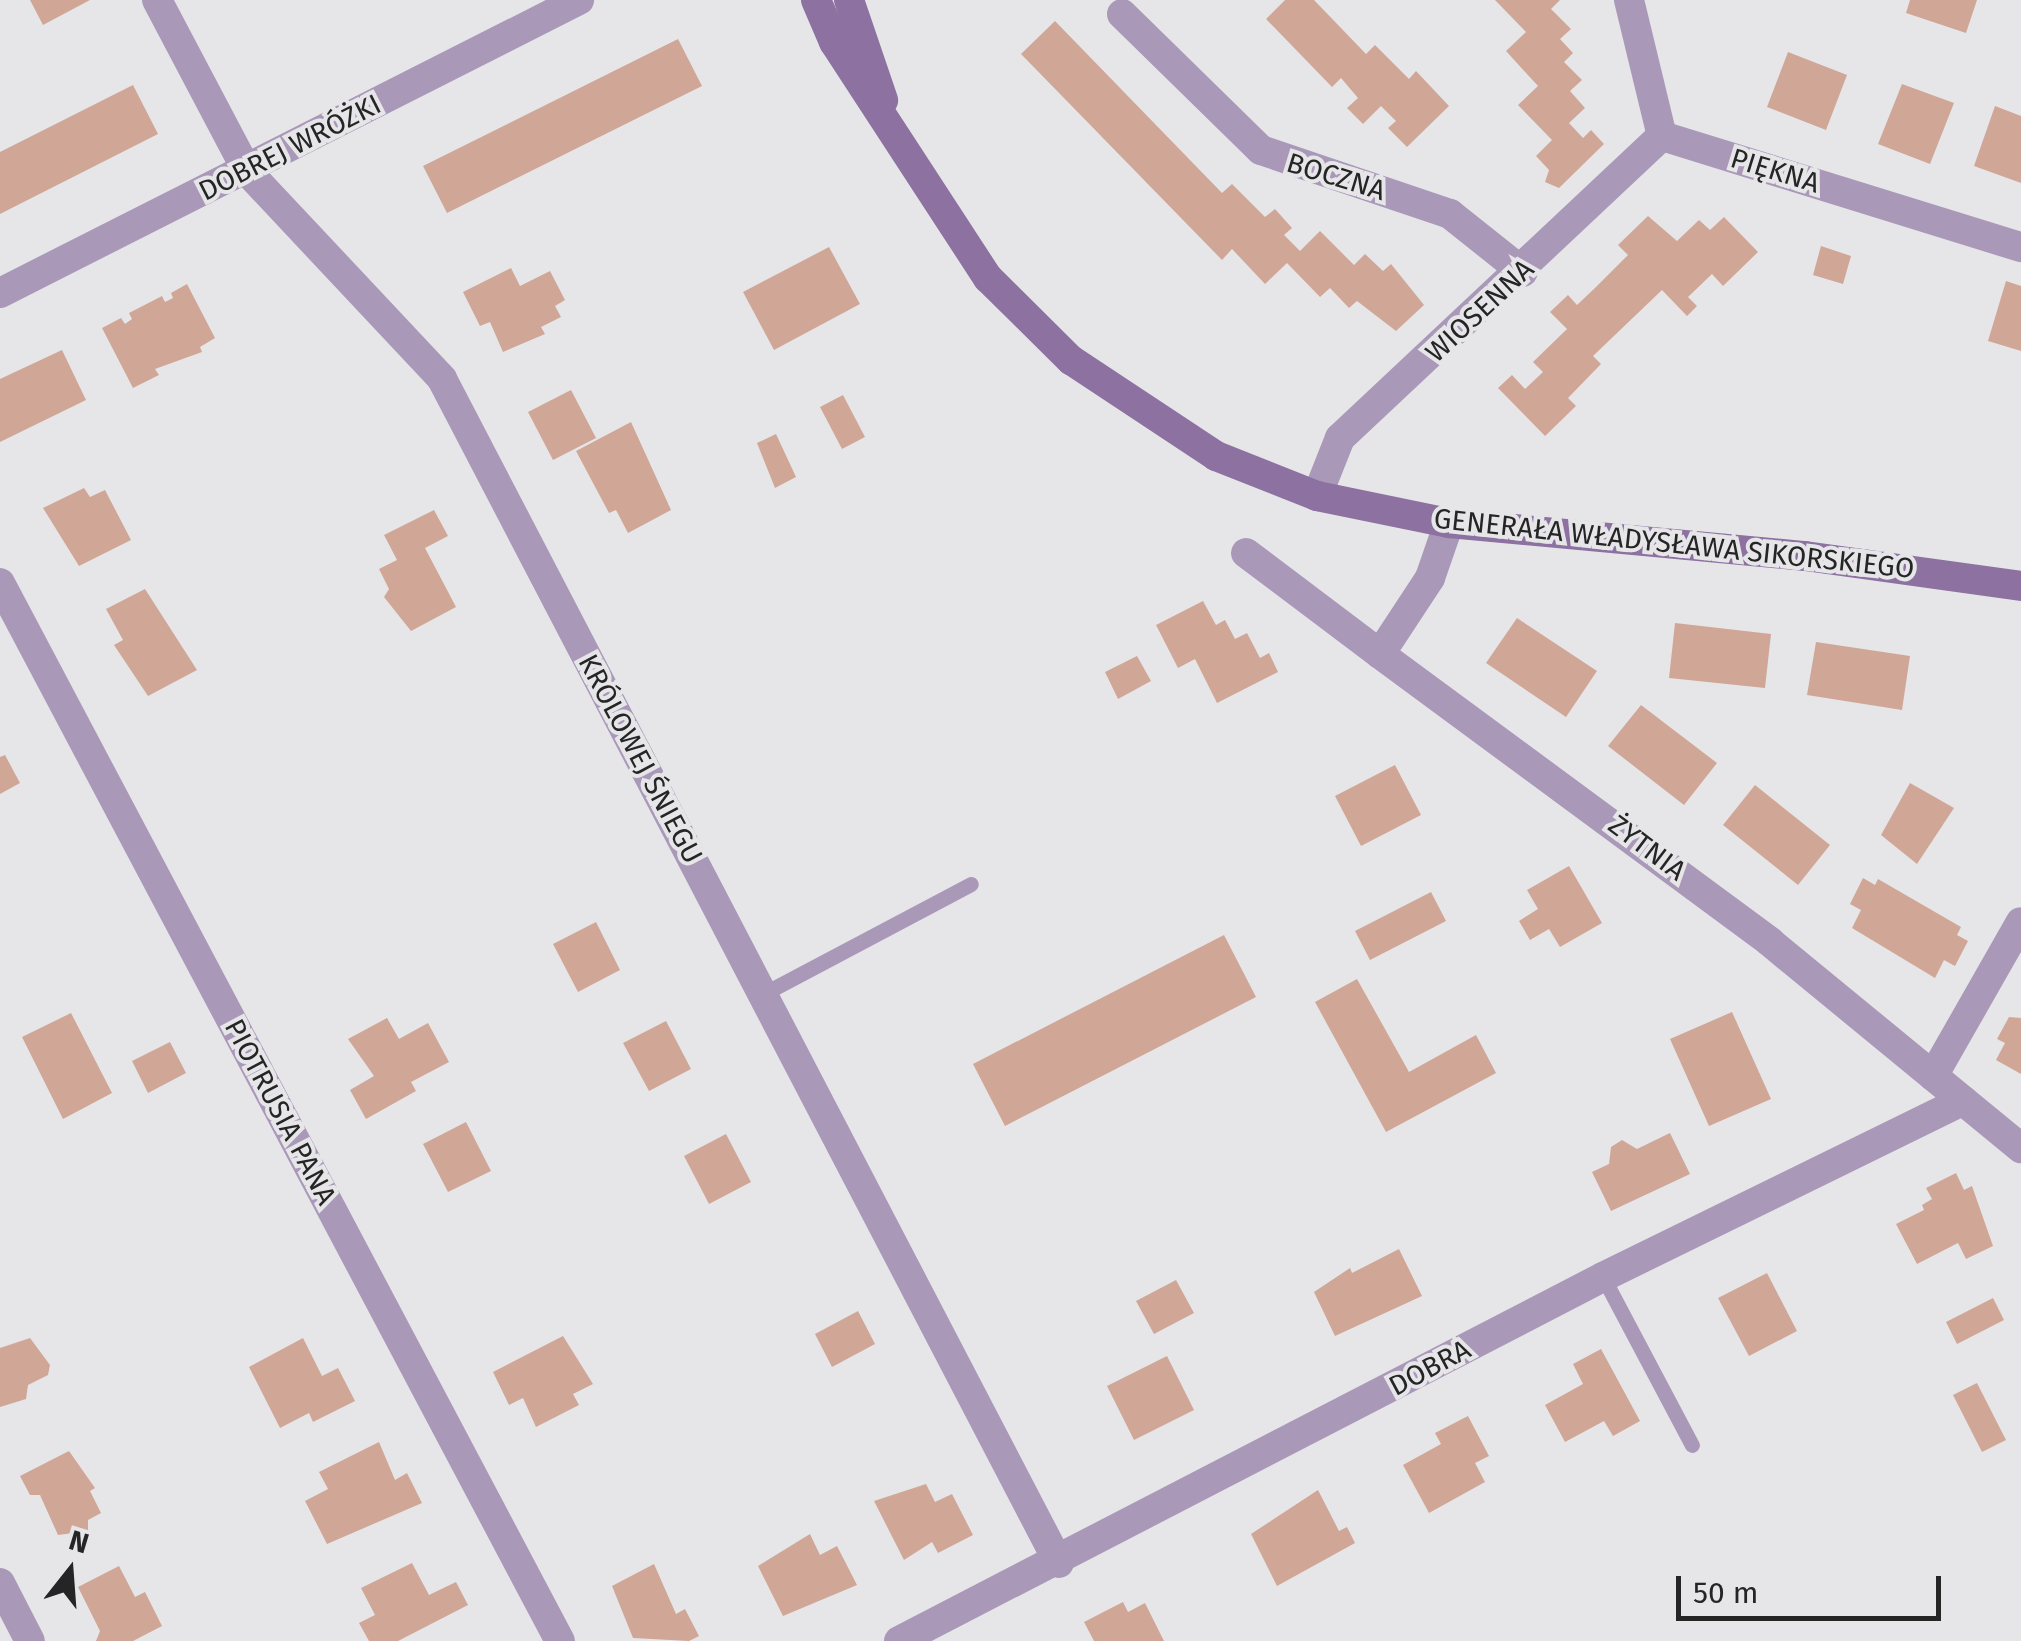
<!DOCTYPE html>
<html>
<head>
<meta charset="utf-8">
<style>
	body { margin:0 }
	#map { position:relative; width:2021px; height:1641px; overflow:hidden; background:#e6e6e9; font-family:"Fira Sans",sans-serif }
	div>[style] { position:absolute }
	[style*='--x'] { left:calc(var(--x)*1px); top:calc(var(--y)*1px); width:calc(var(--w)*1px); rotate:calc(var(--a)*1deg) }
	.building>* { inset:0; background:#d0a697 }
	.lane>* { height:15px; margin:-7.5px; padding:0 7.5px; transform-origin:7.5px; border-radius:7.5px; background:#aa98b9 }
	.street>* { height:30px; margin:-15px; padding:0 15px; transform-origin:15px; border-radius:15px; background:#aa98b9 }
	.secondary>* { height:30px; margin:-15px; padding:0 15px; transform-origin:15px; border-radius:15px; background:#8c71a1 }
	span { translate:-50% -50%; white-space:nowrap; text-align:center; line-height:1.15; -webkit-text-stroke:8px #e6e6e9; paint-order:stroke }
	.street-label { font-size:28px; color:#252526 }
	.north { position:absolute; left:20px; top:1521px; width:100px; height:100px; -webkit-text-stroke:8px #e6e6e9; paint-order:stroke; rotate:17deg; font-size:28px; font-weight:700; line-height:40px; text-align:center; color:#252526 }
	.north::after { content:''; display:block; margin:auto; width:35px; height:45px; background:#252526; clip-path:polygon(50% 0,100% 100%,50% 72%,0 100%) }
	.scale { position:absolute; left:1676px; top:1576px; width:265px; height:45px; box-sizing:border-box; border:5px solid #252526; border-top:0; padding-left:12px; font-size:30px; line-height:35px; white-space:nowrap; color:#252526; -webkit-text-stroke:8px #e6e6e9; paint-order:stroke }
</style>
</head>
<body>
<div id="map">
	<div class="building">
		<i style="clip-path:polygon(30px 0,90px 0,43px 25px)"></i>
		<i style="clip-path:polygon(1285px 0,1314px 0,1366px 54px,1375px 45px,1409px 79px,1416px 71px,1449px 106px,1407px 147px,1388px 128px,1396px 121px,1381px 106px,1363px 124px,1347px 108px,1358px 98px,1341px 78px,1332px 87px,1266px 19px)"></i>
		<i style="clip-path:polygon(1495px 0,1560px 0,1551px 9px,1571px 29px,1560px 39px,1573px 53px,1564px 62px,1582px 80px,1570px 91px,1585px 108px,1569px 123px,1583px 138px,1591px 130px,1604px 144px,1559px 188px,1545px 182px,1549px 170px,1536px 156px,1552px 140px,1518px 105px,1538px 86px,1506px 51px,1526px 32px)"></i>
		<i style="clip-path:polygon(1910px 0,1977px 0,1966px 33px,1906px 13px)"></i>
		<i style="clip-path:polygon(1055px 21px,1222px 193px,1232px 184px,1265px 217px,1275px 209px,1292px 228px,1284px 235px,1300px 251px,1320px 231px,1354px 265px,1365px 254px,1383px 271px,1391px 264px,1424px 305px,1396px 331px,1357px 301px,1349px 308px,1330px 288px,1320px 297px,1287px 263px,1265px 284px,1232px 249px,1222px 260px,1021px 54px)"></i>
		<i style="clip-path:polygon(678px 39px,702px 86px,447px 213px,423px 166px)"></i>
		<i style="clip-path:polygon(1788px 52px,1847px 75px,1826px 130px,1767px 107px)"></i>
		<i style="clip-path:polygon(1902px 84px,1954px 103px,1930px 164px,1878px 144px)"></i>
		<i style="clip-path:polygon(133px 85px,158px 134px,0 214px,0 152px)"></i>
		<i style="clip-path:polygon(1995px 106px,2021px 116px,2021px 183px,1974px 166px)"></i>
		<i style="clip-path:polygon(1648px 216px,1677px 241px,1699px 220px,1710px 230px,1724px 217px,1758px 252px,1723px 286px,1712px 274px,1688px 297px,1697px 306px,1687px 316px,1662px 290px,1593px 356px,1601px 364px,1568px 398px,1576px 406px,1545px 436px,1498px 388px,1512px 375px,1525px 389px,1543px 372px,1533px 362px,1567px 329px,1550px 312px,1568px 295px,1577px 305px,1595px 288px,1628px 255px,1618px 245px)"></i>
		<i style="clip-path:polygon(1821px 246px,1851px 256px,1843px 284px,1813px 275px)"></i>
		<i style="clip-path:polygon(829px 247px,860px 304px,774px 350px,743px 292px)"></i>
		<i style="clip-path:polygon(511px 268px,520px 286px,550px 271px,565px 300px,555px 306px,561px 317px,541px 327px,545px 334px,503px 352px,490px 322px,480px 326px,463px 292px)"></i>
		<i style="clip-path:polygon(2006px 281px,2021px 286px,2021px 351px,1988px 341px)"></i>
		<i style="clip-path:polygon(187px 284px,215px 338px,200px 347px,202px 352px,155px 369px,159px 375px,133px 388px,102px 328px,121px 318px,125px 324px,132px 319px,129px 313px,162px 296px,165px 302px,173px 298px,171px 293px)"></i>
		<i style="clip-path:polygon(62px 350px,86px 400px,0 442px,0 379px)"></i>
		<i style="clip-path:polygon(571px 390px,596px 438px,553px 460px,528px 412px)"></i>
		<i style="clip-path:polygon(843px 395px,865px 437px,842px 449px,820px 407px)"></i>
		<i style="clip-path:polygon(631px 422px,671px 510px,628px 533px,616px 510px,609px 513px,576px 451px)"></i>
		<i style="clip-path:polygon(776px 434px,796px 477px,775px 488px,757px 443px)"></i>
		<i style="clip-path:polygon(84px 488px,90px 497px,105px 490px,131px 540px,79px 566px,43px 508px)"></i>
		<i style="clip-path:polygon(434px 510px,448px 536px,425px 548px,456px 607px,411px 631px,384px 597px,389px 589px,379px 569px,397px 560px,384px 535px)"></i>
		<i style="clip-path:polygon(145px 589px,197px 670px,148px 696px,114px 645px,123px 640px,106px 609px)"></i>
		<i style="clip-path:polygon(1203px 601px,1216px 625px,1225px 620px,1235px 639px,1247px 633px,1260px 658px,1269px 653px,1278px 672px,1217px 703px,1195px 659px,1178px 668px,1156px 625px)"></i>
		<i style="clip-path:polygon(1517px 618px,1597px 671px,1566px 717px,1486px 663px)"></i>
		<i style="clip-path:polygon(1675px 623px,1771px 634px,1765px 688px,1669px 678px)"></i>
		<i style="clip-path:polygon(1816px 642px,1910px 656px,1902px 710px,1807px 695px)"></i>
		<i style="clip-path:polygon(1137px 656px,1151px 681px,1118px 699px,1105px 672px)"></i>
		<i style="clip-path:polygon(1641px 705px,1717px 763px,1684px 805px,1608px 746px)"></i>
		<i style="clip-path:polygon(5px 755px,20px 783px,0 794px,0 757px)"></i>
		<i style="clip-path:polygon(1395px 765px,1421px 815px,1361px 846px,1335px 796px)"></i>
		<i style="clip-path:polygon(1910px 783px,1954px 808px,1917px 864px,1881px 835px)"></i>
		<i style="clip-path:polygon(1755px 785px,1830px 845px,1798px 885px,1723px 825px)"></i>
		<i style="clip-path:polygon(1569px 866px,1602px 923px,1560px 947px,1549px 929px,1530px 940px,1519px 921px,1538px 909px,1527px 890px)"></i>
		<i style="clip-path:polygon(1863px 878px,1875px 885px,1878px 879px,1961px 927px,1957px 935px,1968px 941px,1955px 966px,1944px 960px,1935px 978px,1852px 928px,1861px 910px,1850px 904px)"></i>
		<i style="clip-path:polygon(1431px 892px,1446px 921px,1370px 960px,1355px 931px)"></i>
		<i style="clip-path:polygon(596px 922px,620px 970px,578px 992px,553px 944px)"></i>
		<i style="clip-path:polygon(1224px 935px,1256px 997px,1005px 1126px,973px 1064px)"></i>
		<i style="clip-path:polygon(1357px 979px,1409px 1072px,1476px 1035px,1496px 1073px,1386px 1132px,1315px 1002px)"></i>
		<i style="clip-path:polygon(1732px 1012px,1771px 1099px,1709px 1126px,1670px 1039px)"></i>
		<i style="clip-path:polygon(71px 1013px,112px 1093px,63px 1119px,22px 1037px)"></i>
		<i style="clip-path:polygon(2009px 1017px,2021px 1018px,2021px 1074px,1996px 1060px,2005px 1043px,1997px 1039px)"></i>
		<i style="clip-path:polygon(387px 1018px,399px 1039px,428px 1023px,449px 1062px,411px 1082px,416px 1091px,366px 1119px,350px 1090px,374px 1076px,348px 1039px)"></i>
		<i style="clip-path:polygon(666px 1021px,691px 1069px,649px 1091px,623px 1043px)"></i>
		<i style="clip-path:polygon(170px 1042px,186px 1073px,148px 1093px,132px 1061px)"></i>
		<i style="clip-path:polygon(466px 1122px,491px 1171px,448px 1192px,423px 1144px)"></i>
		<i style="clip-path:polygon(1670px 1133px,1690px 1174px,1611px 1211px,1592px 1172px,1609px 1164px,1611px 1147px,1622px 1140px,1637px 1149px)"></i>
		<i style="clip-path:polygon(726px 1134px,751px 1182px,709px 1204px,684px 1156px)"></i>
		<i style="clip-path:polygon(1956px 1173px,1964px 1190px,1972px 1186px,1993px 1246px,1966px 1259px,1958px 1243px,1917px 1264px,1896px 1224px,1924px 1210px,1922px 1205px,1932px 1199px,1926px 1188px)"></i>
		<i style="clip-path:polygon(1399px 1249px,1422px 1296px,1335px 1336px,1314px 1292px,1350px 1268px,1352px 1273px)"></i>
		<i style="clip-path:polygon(1767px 1273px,1797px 1331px,1749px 1356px,1718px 1298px)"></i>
		<i style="clip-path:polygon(1176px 1280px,1194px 1313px,1154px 1334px,1136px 1301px)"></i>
		<i style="clip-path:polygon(1993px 1298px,2004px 1320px,1957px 1344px,1946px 1322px)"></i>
		<i style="clip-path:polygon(858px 1311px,875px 1344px,832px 1367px,815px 1334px)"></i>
		<i style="clip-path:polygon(563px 1336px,593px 1384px,573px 1394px,579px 1405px,536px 1427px,523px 1398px,509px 1405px,493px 1372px)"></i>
		<i style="clip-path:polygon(30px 1338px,50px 1365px,48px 1375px,28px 1385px,26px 1399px,0 1407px,0 1348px)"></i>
		<i style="clip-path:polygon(303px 1338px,322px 1376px,338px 1368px,355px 1401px,313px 1422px,309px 1413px,280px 1428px,249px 1367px)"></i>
		<i style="clip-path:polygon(1601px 1349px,1640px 1421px,1613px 1436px,1604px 1421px,1565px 1442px,1545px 1405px,1583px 1384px,1573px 1364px)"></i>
		<i style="clip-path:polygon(1167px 1356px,1194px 1410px,1134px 1440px,1107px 1386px)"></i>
		<i style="clip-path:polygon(1977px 1383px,2006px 1440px,1982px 1452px,1953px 1395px)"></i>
		<i style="clip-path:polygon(1468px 1416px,1489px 1456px,1475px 1463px,1485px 1482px,1429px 1513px,1403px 1465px,1441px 1444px,1435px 1433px)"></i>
		<i style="clip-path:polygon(379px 1442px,395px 1480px,407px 1473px,422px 1503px,327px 1544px,305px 1501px,328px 1489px,319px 1472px)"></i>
		<i style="clip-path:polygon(69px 1451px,95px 1488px,90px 1491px,101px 1513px,88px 1520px,88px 1531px,58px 1535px,40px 1495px,30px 1495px,20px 1476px)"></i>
		<i style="clip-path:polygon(926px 1484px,935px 1502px,952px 1494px,973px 1535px,938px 1553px,932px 1542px,904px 1560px,874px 1501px)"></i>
		<i style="clip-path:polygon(1318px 1490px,1339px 1531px,1347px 1527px,1355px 1543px,1277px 1586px,1251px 1534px)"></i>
		<i style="clip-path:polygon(810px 1534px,820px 1555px,837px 1546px,857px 1585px,783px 1616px,758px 1566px)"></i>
		<i style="clip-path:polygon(412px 1563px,429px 1595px,456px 1582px,468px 1605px,398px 1641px,369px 1641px,359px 1623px,375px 1615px,361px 1588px)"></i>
		<i style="clip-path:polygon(654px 1564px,676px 1614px,685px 1609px,699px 1636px,689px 1641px,633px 1638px,612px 1586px)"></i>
		<i style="clip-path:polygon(119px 1566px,135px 1597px,145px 1592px,162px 1626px,133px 1641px,96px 1641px,100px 1631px,78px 1587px)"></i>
		<i style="clip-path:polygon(1123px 1602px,1128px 1612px,1145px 1603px,1164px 1641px,1094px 1641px,1084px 1622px)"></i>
	</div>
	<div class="lane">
		<i style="--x:763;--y:994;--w:235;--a:-27.9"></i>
		<i style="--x:1603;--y:1277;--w:190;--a:62.1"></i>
	</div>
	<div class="street">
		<i style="--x:157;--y:0;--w:193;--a:62.2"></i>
		<i style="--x:247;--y:171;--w:285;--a:46.8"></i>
		<i style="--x:442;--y:379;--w:1335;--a:62.48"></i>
		<i style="--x:1629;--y:0;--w:140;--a:76.4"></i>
		<i style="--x:1662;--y:136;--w:376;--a:17.2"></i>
		<i style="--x:1122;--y:14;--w:194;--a:44.4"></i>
		<i style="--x:1261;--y:150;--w:200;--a:18.7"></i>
		<i style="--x:1450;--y:214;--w:93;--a:38.5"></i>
		<i style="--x:0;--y:293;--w:649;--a:-26.84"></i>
		<i style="--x:1317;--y:496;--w:62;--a:-68.4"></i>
		<i style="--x:1340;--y:438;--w:441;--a:-43.2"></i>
		<i style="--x:1449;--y:523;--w:58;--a:109.1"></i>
		<i style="--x:1430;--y:578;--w:91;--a:123.3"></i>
		<i style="--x:1380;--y:654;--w:485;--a:36.4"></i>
		<i style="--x:1770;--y:942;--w:325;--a:39.4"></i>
		<i style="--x:1246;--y:553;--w:168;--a:37"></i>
		<i style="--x:0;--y:583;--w:1197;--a:62.11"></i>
		<i style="--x:1933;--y:1076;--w:177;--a:-60.3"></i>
		<i style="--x:0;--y:1583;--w:65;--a:62.7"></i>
		<i style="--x:899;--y:1641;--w:793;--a:-27.34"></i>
		<i style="--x:1603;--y:1277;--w:401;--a:-26.1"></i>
	</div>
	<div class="secondary">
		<i style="--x:816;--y:0;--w:46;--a:66.8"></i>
		<i style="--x:834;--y:42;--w:282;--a:56.9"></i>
		<i style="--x:988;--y:278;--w:117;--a:44.7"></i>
		<i style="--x:1071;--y:360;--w:174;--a:33.5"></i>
		<i style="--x:1216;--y:456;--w:109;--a:21.6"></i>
		<i style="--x:1317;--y:496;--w:135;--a:11.6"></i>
		<i style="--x:1449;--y:523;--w:358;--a:5.3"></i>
		<i style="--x:1805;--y:556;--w:218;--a:7.9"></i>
		<i style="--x:849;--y:0;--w:106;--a:71.2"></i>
	</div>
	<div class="street-label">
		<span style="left:290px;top:148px;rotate:-27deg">DOBREJ WRÓŻKI</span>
		<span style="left:1775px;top:171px;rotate:17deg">PIĘKNA</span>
		<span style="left:1336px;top:177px;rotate:17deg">BOCZNA</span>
		<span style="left:1480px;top:311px;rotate:-43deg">WIOSENNA</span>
		<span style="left:1674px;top:544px;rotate:6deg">GENERAŁA WŁADYSŁAWA SIKORSKIEGO</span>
		<span style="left:640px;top:759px;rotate:62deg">KRÓLOWEJ ŚNIEGU</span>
		<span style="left:1647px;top:848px;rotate:37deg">ŻYTNIA</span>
		<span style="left:280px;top:1112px;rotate:62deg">PIOTRUSIA PANA</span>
		<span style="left:1430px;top:1368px;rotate:-28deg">DOBRA</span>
	</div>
	<div class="north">N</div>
	<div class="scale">50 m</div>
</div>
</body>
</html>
